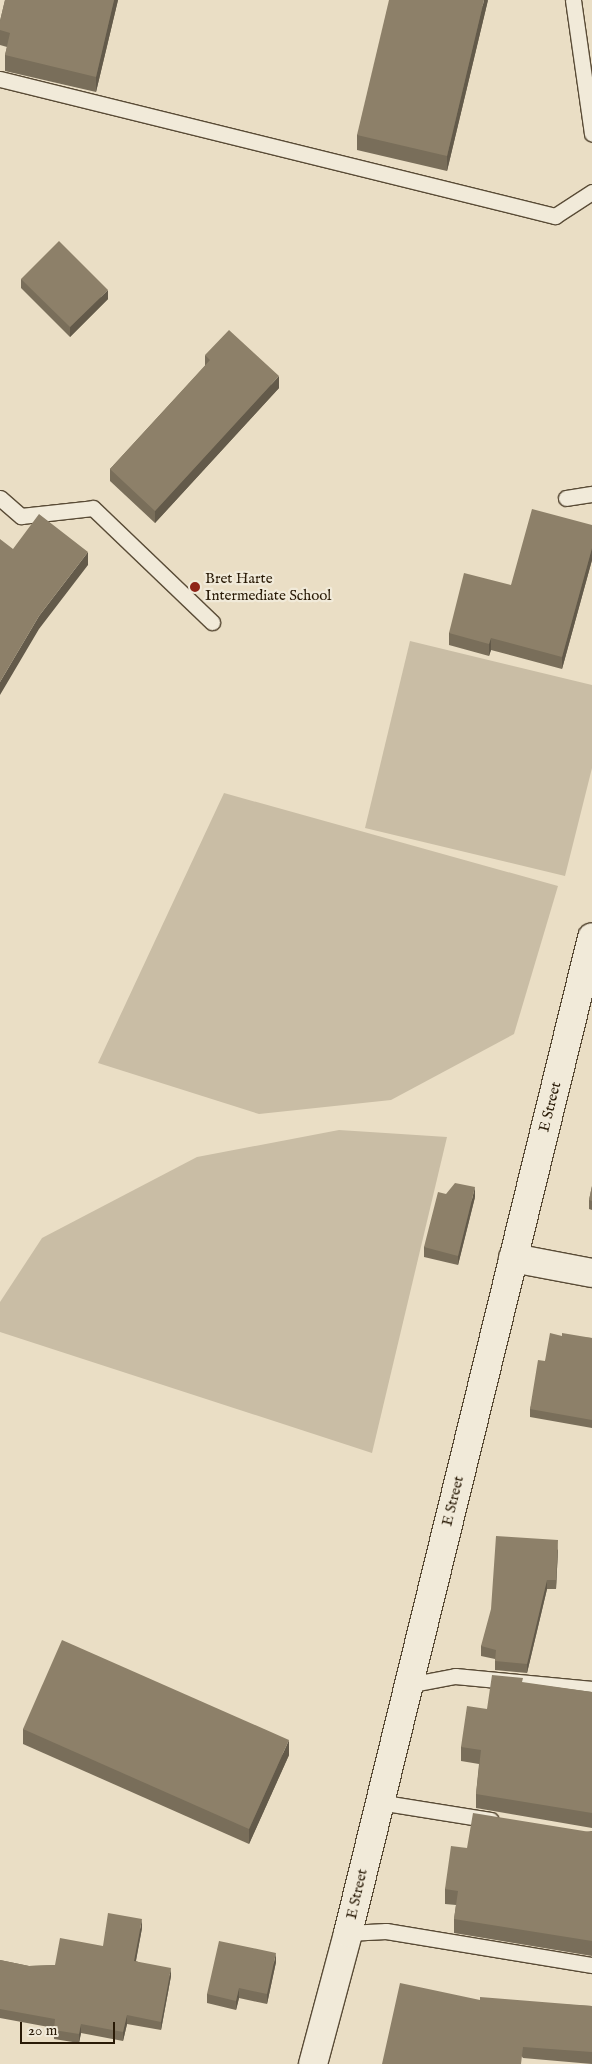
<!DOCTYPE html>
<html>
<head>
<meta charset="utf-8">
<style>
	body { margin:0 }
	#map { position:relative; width:592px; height:2064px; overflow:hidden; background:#eadec5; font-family:"IM FELL English",serif }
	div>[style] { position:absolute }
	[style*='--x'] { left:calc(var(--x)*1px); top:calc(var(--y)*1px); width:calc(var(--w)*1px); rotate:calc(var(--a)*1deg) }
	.green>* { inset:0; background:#c9bda5 }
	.roads { filter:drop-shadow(1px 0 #594b36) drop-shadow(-1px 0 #594b36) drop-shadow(0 1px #594b36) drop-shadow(0 -1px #594b36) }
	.lane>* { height:15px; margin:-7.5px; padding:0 7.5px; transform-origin:7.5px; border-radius:7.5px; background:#f1ead9 }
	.street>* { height:28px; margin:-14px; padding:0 14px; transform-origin:14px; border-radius:14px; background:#f1ead9 }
	.secondary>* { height:28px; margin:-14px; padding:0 14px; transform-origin:14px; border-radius:14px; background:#f1ead9 }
	.wall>* { inset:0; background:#796e5a }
	.shaded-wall>* { inset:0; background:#635a4a }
	.building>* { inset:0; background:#8d8069 }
	.dots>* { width:14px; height:14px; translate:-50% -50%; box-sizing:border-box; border:2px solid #f1ead9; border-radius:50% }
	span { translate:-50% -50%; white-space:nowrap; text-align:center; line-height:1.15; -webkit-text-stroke:4.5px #f1ead9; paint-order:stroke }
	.poi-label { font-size:15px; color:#291a06 }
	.left { translate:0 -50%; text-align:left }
	.street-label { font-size:15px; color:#291a06 }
	.scale { position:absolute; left:20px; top:2022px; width:95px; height:22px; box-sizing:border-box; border:2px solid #291a06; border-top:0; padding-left:6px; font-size:15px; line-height:18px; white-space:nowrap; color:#291a06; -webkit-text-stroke:4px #f1ead9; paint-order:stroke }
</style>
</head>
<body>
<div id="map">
	<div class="green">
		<i style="clip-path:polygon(410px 641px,592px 685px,592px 768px,565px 876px,365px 828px)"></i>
		<i style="clip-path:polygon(224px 793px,558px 886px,514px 1034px,391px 1100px,259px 1114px,98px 1063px)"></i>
		<i style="clip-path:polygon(339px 1130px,447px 1137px,372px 1453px,0 1332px,0 1302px,42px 1238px,197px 1157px)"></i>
	</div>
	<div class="roads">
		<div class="lane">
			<i style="--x:573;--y:0;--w:135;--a:81.9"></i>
			<i style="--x:0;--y:79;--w:572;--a:13.87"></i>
			<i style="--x:555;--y:216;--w:44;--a:-33"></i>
			<i style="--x:0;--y:498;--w:28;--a:41"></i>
			<i style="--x:21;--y:516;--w:72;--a:-6.3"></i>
			<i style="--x:93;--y:508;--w:165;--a:43.8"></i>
			<i style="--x:566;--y:498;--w:26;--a:-9"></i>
			<i style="--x:408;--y:1685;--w:48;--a:-10.8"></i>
			<i style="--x:455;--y:1676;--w:138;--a:5.4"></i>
			<i style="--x:379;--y:1802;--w:113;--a:9.1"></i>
			<i style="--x:348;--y:1933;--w:38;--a:-3"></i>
			<i style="--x:386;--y:1931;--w:209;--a:9.4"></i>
		</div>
		<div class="street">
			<i style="--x:513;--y:1258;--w:80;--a:10.8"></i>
		</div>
		<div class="secondary">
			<i style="--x:313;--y:2064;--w:136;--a:-75"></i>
			<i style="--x:348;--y:1933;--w:1025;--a:-76.23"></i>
		</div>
	</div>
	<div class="wall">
		<i style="clip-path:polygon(5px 0,118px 0,96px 92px,5px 71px,5px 55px,7px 47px,0 45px,0 21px)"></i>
		<i style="clip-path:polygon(488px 0,447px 171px,357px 150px,357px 135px)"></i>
		<i style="clip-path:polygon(21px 279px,108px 299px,70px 337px,21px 288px)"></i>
		<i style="clip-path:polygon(205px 355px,279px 388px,155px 523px,110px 481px,110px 469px,205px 366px)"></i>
		<i style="clip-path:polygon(592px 525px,592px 560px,562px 669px,491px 650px,489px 656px,449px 645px,449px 633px,511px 585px)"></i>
		<i style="clip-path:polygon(592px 1186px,592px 1210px,589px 1209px,589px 1200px)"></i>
		<i style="clip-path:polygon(475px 1197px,458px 1265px,424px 1257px,424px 1247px)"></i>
		<i style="clip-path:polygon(562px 1336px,592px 1338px,592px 1428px,530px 1417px,530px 1409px,545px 1361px)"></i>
		<i style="clip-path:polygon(558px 1549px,556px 1589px,547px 1589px,527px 1673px,495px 1670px,495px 1659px,481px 1656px,481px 1646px)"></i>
		<i style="clip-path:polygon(523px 1683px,592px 1692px,592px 1828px,476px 1808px,476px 1794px,479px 1764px,461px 1761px,461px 1747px,487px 1709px)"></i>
		<i style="clip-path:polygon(23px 1729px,289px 1755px,249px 1844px,23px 1744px)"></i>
		<i style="clip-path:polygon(592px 1831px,592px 1956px,454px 1933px,454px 1919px,456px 1905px,445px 1904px,445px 1889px,467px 1848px)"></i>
		<i style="clip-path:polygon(142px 1928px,136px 1961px,171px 1976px,161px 2030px,127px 2024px,123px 2041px,81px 2033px,79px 2043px,54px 2039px,54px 2028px,0 2018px,0 1960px,29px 1966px,55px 1965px,103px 1946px)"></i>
		<i style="clip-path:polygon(276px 1962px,267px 2004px,239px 1998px,236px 2010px,207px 2003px,207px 1994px)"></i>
		<i style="clip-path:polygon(480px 2000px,592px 2006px,592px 2064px,523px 2058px)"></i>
	</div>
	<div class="shaded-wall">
		<i style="clip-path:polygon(114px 0,118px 0,96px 92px,96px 77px)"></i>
		<i style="clip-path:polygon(484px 0,488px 0,447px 171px,447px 156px)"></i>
		<i style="clip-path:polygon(108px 290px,108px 299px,70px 337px,70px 327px)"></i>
		<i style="clip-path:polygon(279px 376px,279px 388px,155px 523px,155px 511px)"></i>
		<i style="clip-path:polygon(592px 548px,592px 560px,562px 669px,562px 657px)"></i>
		<i style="clip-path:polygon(88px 552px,88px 565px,39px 629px,0 695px,0 682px,39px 616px)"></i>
		<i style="clip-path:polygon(491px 638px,491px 650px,489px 656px,489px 644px)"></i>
		<i style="clip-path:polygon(475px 1187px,475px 1197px,458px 1265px,458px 1256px)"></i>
		<i style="clip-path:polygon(558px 1540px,558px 1549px,556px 1589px,556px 1580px)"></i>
		<i style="clip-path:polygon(547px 1580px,547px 1589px,527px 1673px,527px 1664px)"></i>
		<i style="clip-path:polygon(289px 1740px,289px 1755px,249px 1844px,249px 1829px)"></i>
		<i style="clip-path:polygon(142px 1919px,142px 1928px,134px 1970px,134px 1961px)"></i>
		<i style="clip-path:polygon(276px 1953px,276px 1962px,267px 2004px,267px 1994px)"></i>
		<i style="clip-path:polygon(171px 1968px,171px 1976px,161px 2030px,161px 2022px)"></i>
		<i style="clip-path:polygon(239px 1988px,239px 1998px,236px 2010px,236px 2001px)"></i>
		<i style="clip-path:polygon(127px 2015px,127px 2024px,123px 2041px,123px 2032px)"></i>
		<i style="clip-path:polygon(81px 2024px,81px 2033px,79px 2043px,79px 2034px)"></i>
	</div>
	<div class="building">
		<i style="clip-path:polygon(5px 0,114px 0,96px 77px,5px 55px,10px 33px,0 30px,0 21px)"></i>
		<i style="clip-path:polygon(389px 0,484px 0,447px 156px,357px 135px)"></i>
		<i style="clip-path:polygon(59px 241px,108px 290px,70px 327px,21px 279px)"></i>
		<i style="clip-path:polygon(229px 330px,279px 376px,155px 511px,110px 469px,210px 360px,205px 355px)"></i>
		<i style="clip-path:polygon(532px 509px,592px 525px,592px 548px,562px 657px,491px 638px,489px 644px,449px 633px,464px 573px,511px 585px)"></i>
		<i style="clip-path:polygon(39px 514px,88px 552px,39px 616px,0 682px,0 539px,13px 549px)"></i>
		<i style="clip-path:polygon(455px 1183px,475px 1187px,458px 1256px,424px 1247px,438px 1192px,446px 1194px)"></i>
		<i style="clip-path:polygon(592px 1186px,592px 1201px,589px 1200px)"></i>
		<i style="clip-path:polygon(550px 1333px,562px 1336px,562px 1333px,592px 1338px,592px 1420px,530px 1409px,538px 1360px,545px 1361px)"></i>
		<i style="clip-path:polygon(496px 1536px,558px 1540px,556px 1580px,547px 1580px,527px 1664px,495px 1661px,496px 1650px,481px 1646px,491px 1609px)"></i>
		<i style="clip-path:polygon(62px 1640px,289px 1740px,249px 1829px,23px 1729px)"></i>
		<i style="clip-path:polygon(492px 1675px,523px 1678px,522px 1682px,592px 1692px,592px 1813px,476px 1794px,481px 1750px,461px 1747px,467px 1706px,487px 1709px)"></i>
		<i style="clip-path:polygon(473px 1813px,590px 1832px,592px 1831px,592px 1941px,454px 1919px,458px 1891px,445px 1889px,451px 1846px,467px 1848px)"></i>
		<i style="clip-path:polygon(108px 1913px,142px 1919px,134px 1961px,171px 1968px,161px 2022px,127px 2015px,123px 2032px,81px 2024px,79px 2034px,54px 2030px,55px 2019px,0 2009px,0 1960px,29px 1966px,55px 1965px,60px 1938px,103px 1946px)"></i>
		<i style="clip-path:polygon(219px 1941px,276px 1953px,267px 1994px,239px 1988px,236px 2001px,207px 1994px)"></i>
		<i style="clip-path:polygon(400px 1983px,480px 2000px,480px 1997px,592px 2006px,592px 2052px,523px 2047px,521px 2064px,382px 2064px)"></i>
	</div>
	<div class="dots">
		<i style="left:195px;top:587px;background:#8f2418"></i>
	</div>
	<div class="poi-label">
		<span class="left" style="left:205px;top:587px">Bret Harte<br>Intermediate School</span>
	</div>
	<div class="street-label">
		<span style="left:550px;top:1107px;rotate:-76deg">E Street</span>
		<span style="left:453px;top:1501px;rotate:-76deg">E Street</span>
		<span style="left:357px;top:1894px;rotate:-77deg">E Street</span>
	</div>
	<div class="scale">20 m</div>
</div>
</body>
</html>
